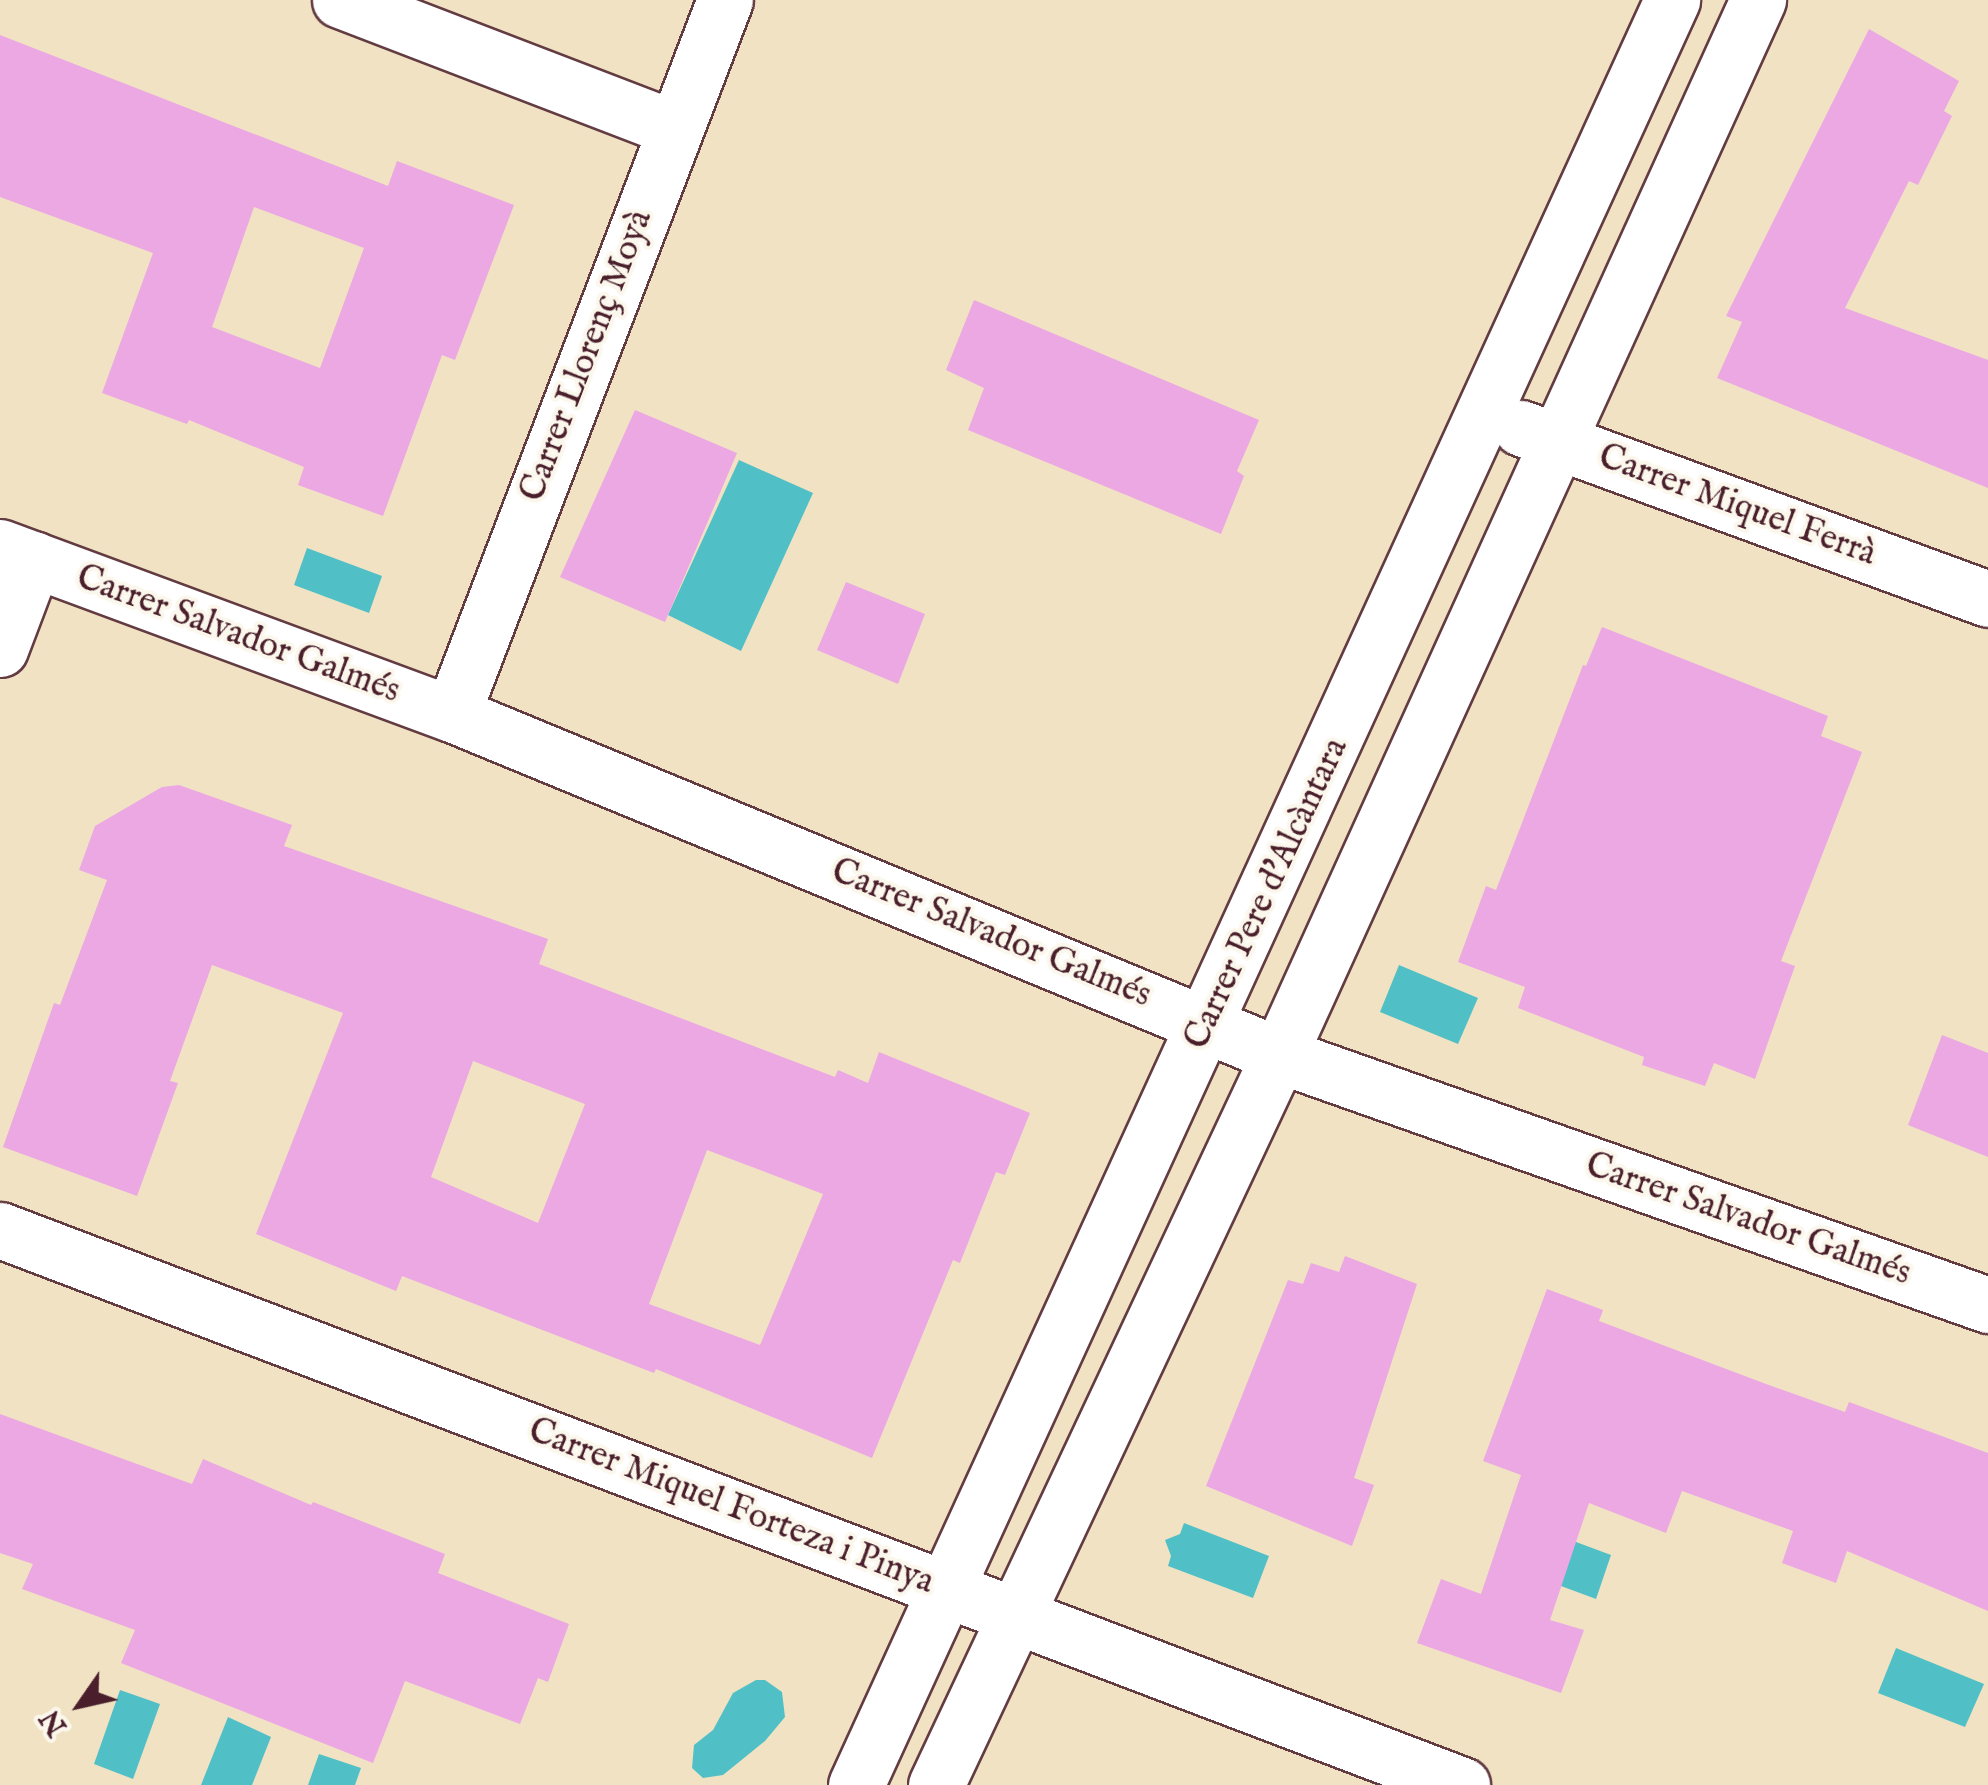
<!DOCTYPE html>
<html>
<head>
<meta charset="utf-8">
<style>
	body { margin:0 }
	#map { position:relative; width:1988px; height:1785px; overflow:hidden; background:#f1e2c4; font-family:"IM FELL English",serif }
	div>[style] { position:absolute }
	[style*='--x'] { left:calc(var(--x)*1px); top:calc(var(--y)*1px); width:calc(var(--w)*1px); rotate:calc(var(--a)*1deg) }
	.water>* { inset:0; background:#51c0c6 }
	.building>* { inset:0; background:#eba8e3 }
	.roads { filter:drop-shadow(2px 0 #633c42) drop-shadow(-2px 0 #633c42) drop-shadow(0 2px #633c42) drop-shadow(0 -2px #633c42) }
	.pedestrian>* { height:55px; margin:-27.5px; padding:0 27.5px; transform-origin:27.5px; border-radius:27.5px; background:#fff }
	.minor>* { height:55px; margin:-27.5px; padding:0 27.5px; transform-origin:27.5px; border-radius:27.5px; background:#fff }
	span { translate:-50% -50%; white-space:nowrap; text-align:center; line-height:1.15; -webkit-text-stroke:8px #fbf7ec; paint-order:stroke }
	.street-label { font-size:35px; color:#4a1f2b }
	.north { position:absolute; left:30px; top:1655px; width:100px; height:100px; -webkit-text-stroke:8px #fbf7ec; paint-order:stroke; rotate:236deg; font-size:28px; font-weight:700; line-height:40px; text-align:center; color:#4a1f2b }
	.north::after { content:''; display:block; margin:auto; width:35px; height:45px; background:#4a1f2b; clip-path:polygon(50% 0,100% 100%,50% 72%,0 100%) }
</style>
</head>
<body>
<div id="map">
	<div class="water">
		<i style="clip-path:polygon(739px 460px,813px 493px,741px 651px,668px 615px)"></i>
		<i style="clip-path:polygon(307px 548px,382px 576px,369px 613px,294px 585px)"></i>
		<i style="clip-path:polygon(1399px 965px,1478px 998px,1458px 1044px,1380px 1012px)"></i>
		<i style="clip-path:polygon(1184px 1523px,1269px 1556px,1253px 1598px,1168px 1566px,1171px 1556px,1165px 1540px,1180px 1534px)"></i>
		<i style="clip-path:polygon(1525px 1523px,1611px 1555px,1596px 1599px,1510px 1567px)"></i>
		<i style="clip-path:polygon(1896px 1648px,1984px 1684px,1965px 1727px,1878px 1693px)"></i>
		<i style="clip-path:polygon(756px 1680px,765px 1680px,782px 1692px,785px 1717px,765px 1741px,723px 1775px,703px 1778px,692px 1768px,694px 1745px,713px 1730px,733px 1693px)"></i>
		<i style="clip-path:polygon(120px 1690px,160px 1704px,133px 1779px,94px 1764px)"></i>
		<i style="clip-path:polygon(228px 1717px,271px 1737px,252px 1785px,201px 1785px)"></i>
		<i style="clip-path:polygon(319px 1754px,361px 1768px,355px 1785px,308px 1785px)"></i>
	</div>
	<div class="building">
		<i style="clip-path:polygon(1869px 29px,1959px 81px,1944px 111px,1952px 116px,1918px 185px,1909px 181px,1845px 308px,1988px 360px,1988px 488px,1717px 378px,1742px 322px,1726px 316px)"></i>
		<i style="clip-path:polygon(evenodd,0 35px,388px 186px,397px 161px,514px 205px,455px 360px,442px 355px,383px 516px,298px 485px,304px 467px,189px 420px,187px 424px,102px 393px,153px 253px,0 197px,0 35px,254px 207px,364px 248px,320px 368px,212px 327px,254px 207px)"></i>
		<i style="clip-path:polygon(974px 300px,1259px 420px,1237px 471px,1244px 476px,1221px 534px,968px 430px,984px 388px,946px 370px)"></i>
		<i style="clip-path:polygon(635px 410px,737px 453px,665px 622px,560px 577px)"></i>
		<i style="clip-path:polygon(846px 582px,925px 614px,898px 684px,817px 650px)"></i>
		<i style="clip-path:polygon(1602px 627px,1828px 716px,1821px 736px,1862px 752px,1781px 961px,1795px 966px,1755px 1079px,1714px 1063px,1705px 1086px,1642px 1065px,1644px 1057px,1518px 1008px,1525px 987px,1458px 962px,1486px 886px,1496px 890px,1583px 665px,1586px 666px)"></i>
		<i style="clip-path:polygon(evenodd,179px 785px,292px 825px,284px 846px,548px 939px,539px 964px,835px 1077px,838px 1070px,868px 1083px,879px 1052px,1030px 1113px,1005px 1175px,996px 1172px,960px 1263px,953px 1260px,872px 1458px,656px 1369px,654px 1373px,402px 1276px,396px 1291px,256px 1234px,343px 1013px,212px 965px,170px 1081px,178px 1083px,137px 1196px,3px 1147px,54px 1003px,60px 1005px,107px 880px,79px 870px,95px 826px,162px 787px,179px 785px,473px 1061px,585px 1104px,538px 1223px,431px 1177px,473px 1061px,179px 785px,707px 1150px,823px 1194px,760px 1345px,649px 1304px,707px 1150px)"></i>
		<i style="clip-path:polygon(1942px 1035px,1988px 1053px,1988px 1157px,1908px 1125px)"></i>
		<i style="clip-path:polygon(1345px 1256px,1417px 1284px,1354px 1478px,1374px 1485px,1352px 1546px,1206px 1486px,1288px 1280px,1303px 1284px,1311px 1263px,1339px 1272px)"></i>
		<i style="clip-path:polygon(1547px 1289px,1603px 1310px,1599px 1321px,1766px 1384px,1845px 1412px,1849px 1402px,1988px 1453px,1988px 1611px,1847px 1551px,1836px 1583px,1782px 1563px,1793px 1531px,1682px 1491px,1666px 1533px,1589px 1503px,1550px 1620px,1584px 1630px,1561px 1693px,1417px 1643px,1441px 1579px,1481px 1594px,1521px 1475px,1483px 1461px)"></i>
		<i style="clip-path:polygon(0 1414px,192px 1484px,203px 1459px,311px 1505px,313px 1502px,445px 1554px,438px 1573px,569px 1624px,548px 1682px,538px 1678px,520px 1724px,405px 1681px,373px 1763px,121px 1663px,135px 1630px,22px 1589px,33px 1564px,0 1553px)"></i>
	</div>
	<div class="roads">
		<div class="pedestrian">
			<i style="--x:0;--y:649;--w:96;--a:-69.3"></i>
		</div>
		<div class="minor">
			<i style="--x:340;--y:0;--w:358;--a:21"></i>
			<i style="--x:1521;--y:428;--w:497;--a:20.1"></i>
			<i style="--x:0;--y:547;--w:482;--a:20.3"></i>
			<i style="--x:452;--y:714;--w:895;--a:22.41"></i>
			<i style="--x:1279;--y:1055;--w:752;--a:19.42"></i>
			<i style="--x:452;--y:714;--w:764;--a:-69.08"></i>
			<i style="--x:0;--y:1230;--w:1564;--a:20.79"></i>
			<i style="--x:856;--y:1785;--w:1963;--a:-65.43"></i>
			<i style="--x:936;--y:1785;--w:807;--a:-64.83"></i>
			<i style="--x:1279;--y:1055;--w:1159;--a:-65.58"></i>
		</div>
	</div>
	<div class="street-label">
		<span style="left:587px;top:356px;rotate:-69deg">Carrer Llorenç Moyà</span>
		<span style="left:1737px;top:506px;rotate:20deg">Carrer Miquel Ferrà</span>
		<span style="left:238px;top:635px;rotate:20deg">Carrer Salvador Galmés</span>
		<span style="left:1267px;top:894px;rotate:-65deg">Carrer Pere d'Alcàntara</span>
		<span style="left:991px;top:934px;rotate:22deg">Carrer Salvador Galmés</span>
		<span style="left:1748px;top:1220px;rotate:19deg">Carrer Salvador Galmés</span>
		<span style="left:731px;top:1507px;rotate:21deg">Carrer Miquel Forteza i Pinya</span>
	</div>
	<div class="north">N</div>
</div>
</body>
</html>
